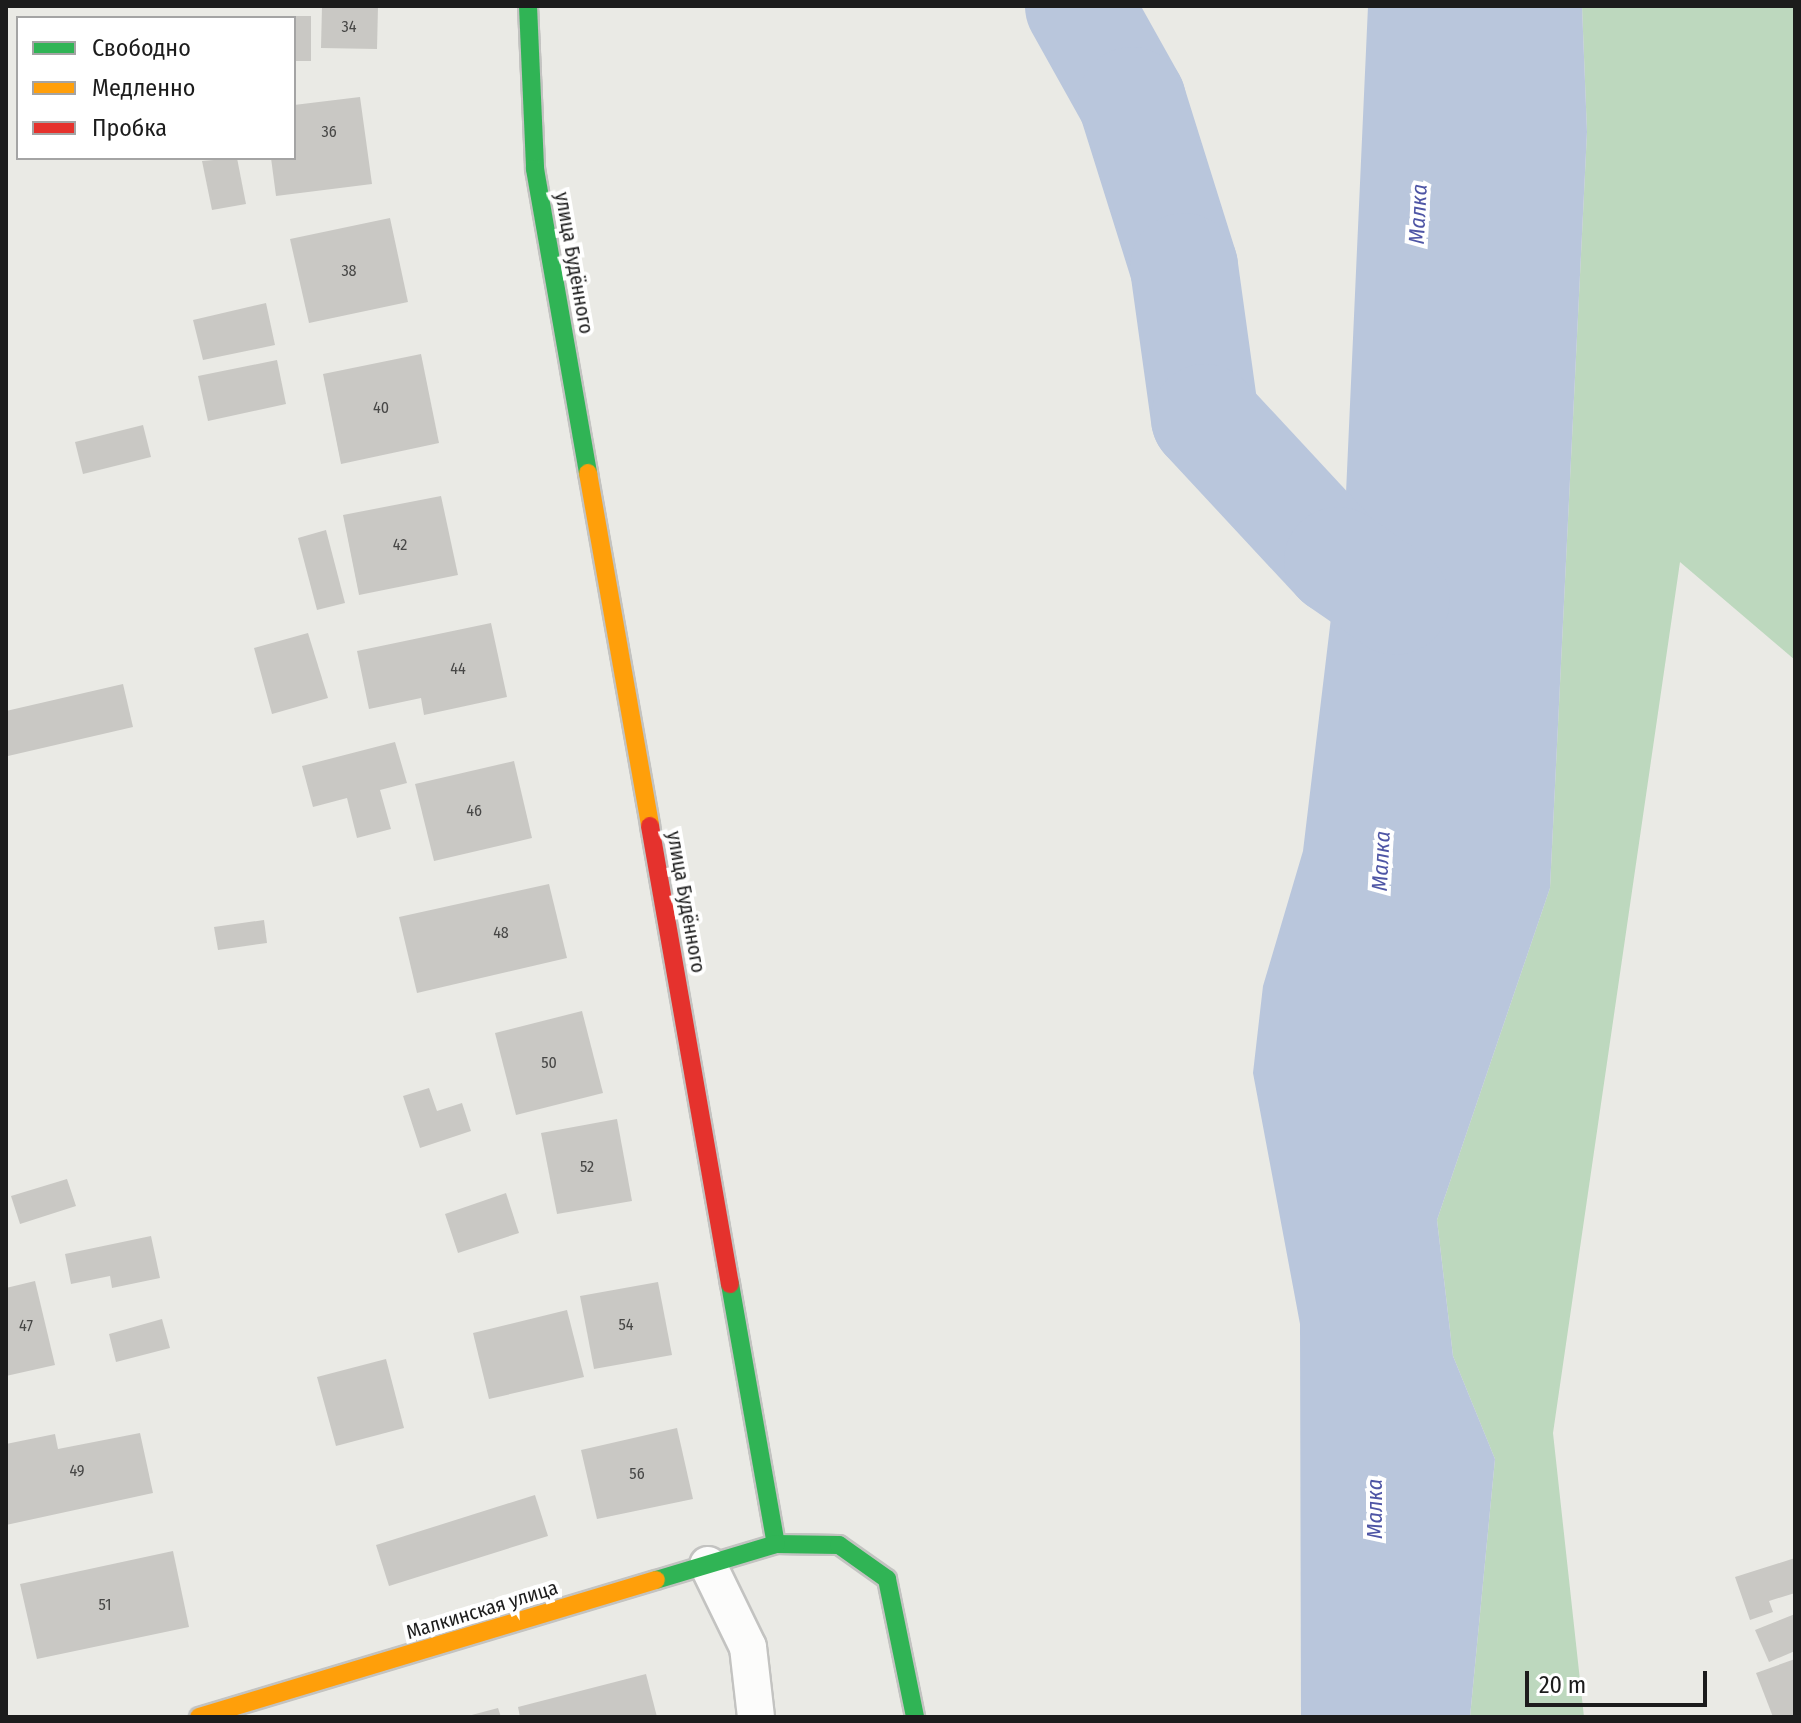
<!DOCTYPE html>
<html>
<head>
<meta charset="utf-8">
<style>
	body { margin:0 }
	#map { position:relative; width:1801px; height:1723px; overflow:hidden; background:#eaeae5; font-family:"Fira Sans Condensed",sans-serif }
	div>[style] { position:absolute }
	[style*='--x'] { left:calc(var(--x)*1px); top:calc(var(--y)*1px); width:calc(var(--w)*1px); rotate:calc(var(--a)*1deg) }
	.forest>* { inset:0; background:#bdd8be }
	.water>* { inset:0; background:#b9c6dc }
	.river>* { height:108px; margin:-54px; padding:0 54px; transform-origin:54px; border-radius:54px; background:#b9c6dc }
	.building>* { inset:0; background:#c9c8c4 }
	.roads { filter:drop-shadow(2px 0 #c3c3c1) drop-shadow(-2px 0 #c3c3c1) drop-shadow(0 2px #c3c3c1) drop-shadow(0 -2px #c3c3c1) }
	.lane>* { height:36px; margin:-18px; padding:0 18px; transform-origin:18px; border-radius:18px; background:#fcfcfb }
	.fast>* { height:18px; margin:-9px; padding:0 9px; transform-origin:9px; border-radius:9px; background:#30b455 }
	.slow>* { height:18px; margin:-9px; padding:0 9px; transform-origin:9px; border-radius:9px; background:#ff9f0a }
	.jam>* { height:18px; margin:-9px; padding:0 9px; transform-origin:9px; border-radius:9px; background:#e5322d }
	span { translate:-50% -50%; white-space:nowrap; text-align:center; line-height:1.15; -webkit-text-stroke:8px #fff; paint-order:stroke }
	.number-label { font-size:16px; color:#474746 }
	.number-label span { -webkit-text-stroke-width:0 }
	.street-label { font-size:20px; color:#1c1c1c }
	.water-label { font-size:22px; color:#4e55a5; font-style:italic }
	.frame { position:absolute; inset:0; border:8px solid #1c1c1c; pointer-events:none }
	.legend { position:absolute; left:16px; top:16px; width:280px; height:144px; box-sizing:border-box; background:#fff; border:2px solid #a4a4a4; margin:0; padding:10px 14px; list-style:none; font-size:24px; color:#1c1c1c }
	.legend li { display:flex; align-items:center; gap:16px; height:40px }
	.legend b { width:40px; border:2px solid #a4a4a4 }
	.scale { position:absolute; left:1525px; top:1671px; width:182px; height:36px; box-sizing:border-box; border:4px solid #1c1c1c; border-top:0; padding-left:10px; font-size:24px; line-height:28px; white-space:nowrap; color:#1c1c1c; -webkit-text-stroke:6px #fff; paint-order:stroke }
</style>
</head>
<body>
<div id="map">
	<div class="forest">
		<i style="clip-path:polygon(1582px 6px,1795px 6px,1795px 660px,1680px 562px,1553px 1433px,1584px 1717px,1470px 1717px,1495px 1459px,1453px 1356px,1437px 1220px,1550px 888px,1587px 132px)"></i>
	</div>
	<div class="water">
		<i style="clip-path:polygon(1368px 6px,1582px 6px,1587px 132px,1550px 888px,1437px 1220px,1453px 1356px,1495px 1459px,1470px 1717px,1301px 1717px,1300px 1324px,1253px 1073px,1263px 986px,1303px 851px,1346px 493px)"></i>
	</div>
	<div class="river">
		<i style="--x:1079;--y:6;--w:109;--a:60.8"></i>
		<i style="--x:1132;--y:101;--w:174;--a:72.6"></i>
		<i style="--x:1184;--y:267;--w:152;--a:82.1"></i>
		<i style="--x:1205;--y:418;--w:195;--a:47.1"></i>
		<i style="--x:1338;--y:561;--w:70;--a:34.6"></i>
	</div>
	<div class="building">
		<i style="clip-path:polygon(322px 6px,378px 6px,377px 49px,321px 48px)"></i>
		<i style="clip-path:polygon(294px 16px,311px 16px,311px 61px,294px 61px)"></i>
		<i style="clip-path:polygon(360px 97px,372px 184px,276px 196px,271px 158px,294px 158px,294px 105px)"></i>
		<i style="clip-path:polygon(237px 158px,246px 204px,212px 210px,202px 161px)"></i>
		<i style="clip-path:polygon(390px 218px,408px 302px,309px 323px,290px 239px)"></i>
		<i style="clip-path:polygon(266px 303px,275px 345px,203px 360px,193px 320px)"></i>
		<i style="clip-path:polygon(421px 354px,439px 443px,341px 464px,323px 374px)"></i>
		<i style="clip-path:polygon(277px 360px,286px 404px,208px 421px,198px 376px)"></i>
		<i style="clip-path:polygon(143px 425px,151px 457px,83px 474px,75px 442px)"></i>
		<i style="clip-path:polygon(441px 496px,458px 575px,359px 595px,343px 515px)"></i>
		<i style="clip-path:polygon(326px 530px,345px 603px,317px 610px,298px 538px)"></i>
		<i style="clip-path:polygon(491px 623px,507px 697px,424px 715px,421px 698px,369px 709px,357px 651px)"></i>
		<i style="clip-path:polygon(308px 633px,328px 698px,272px 714px,254px 648px)"></i>
		<i style="clip-path:polygon(123px 684px,133px 727px,8px 756px,6px 711px)"></i>
		<i style="clip-path:polygon(395px 742px,407px 783px,380px 790px,391px 829px,357px 838px,347px 798px,313px 807px,302px 766px)"></i>
		<i style="clip-path:polygon(514px 761px,532px 838px,434px 861px,415px 784px)"></i>
		<i style="clip-path:polygon(549px 884px,567px 958px,417px 993px,399px 917px)"></i>
		<i style="clip-path:polygon(264px 920px,267px 943px,218px 950px,214px 927px)"></i>
		<i style="clip-path:polygon(582px 1011px,603px 1093px,516px 1115px,495px 1033px)"></i>
		<i style="clip-path:polygon(429px 1088px,437px 1111px,462px 1103px,471px 1131px,420px 1148px,403px 1096px)"></i>
		<i style="clip-path:polygon(617px 1119px,632px 1201px,557px 1214px,541px 1133px)"></i>
		<i style="clip-path:polygon(67px 1179px,76px 1206px,20px 1224px,11px 1196px)"></i>
		<i style="clip-path:polygon(506px 1193px,519px 1233px,458px 1253px,445px 1214px)"></i>
		<i style="clip-path:polygon(151px 1236px,160px 1278px,112px 1288px,110px 1276px,71px 1284px,65px 1254px)"></i>
		<i style="clip-path:polygon(35px 1281px,55px 1365px,6px 1376px,6px 1288px)"></i>
		<i style="clip-path:polygon(658px 1282px,672px 1355px,594px 1369px,580px 1296px)"></i>
		<i style="clip-path:polygon(567px 1310px,584px 1377px,489px 1399px,473px 1333px)"></i>
		<i style="clip-path:polygon(162px 1319px,170px 1348px,116px 1362px,109px 1334px)"></i>
		<i style="clip-path:polygon(386px 1359px,404px 1428px,336px 1446px,317px 1377px)"></i>
		<i style="clip-path:polygon(677px 1428px,693px 1499px,597px 1519px,581px 1450px)"></i>
		<i style="clip-path:polygon(140px 1433px,153px 1493px,6px 1525px,6px 1444px,55px 1434px,58px 1449px)"></i>
		<i style="clip-path:polygon(535px 1495px,548px 1536px,389px 1586px,376px 1545px)"></i>
		<i style="clip-path:polygon(173px 1551px,189px 1627px,37px 1659px,20px 1584px)"></i>
		<i style="clip-path:polygon(1795px 1558px,1795px 1593px,1769px 1601px,1773px 1612px,1750px 1620px,1735px 1577px)"></i>
		<i style="clip-path:polygon(1795px 1614px,1795px 1651px,1769px 1662px,1755px 1630px)"></i>
		<i style="clip-path:polygon(1795px 1659px,1795px 1717px,1773px 1717px,1756px 1673px)"></i>
		<i style="clip-path:polygon(646px 1674px,657px 1717px,520px 1717px,518px 1707px)"></i>
		<i style="clip-path:polygon(498px 1708px,501px 1717px,468px 1717px,468px 1716px)"></i>
	</div>
	<div class="roads">
		<div class="lane">
			<i style="--x:708;--y:1565;--w:91;--a:64"></i>
			<i style="--x:748;--y:1647;--w:70;--a:83.5"></i>
		</div>
		<div class="fast">
			<i style="--x:528;--y:6;--w:163;--a:87.5"></i>
			<i style="--x:535;--y:169;--w:309;--a:80.1"></i>
			<i style="--x:730;--y:1284;--w:264;--a:80"></i>
			<i style="--x:776;--y:1544;--w:63;--a:0.9"></i>
			<i style="--x:839;--y:1545;--w:59;--a:35.3"></i>
			<i style="--x:887;--y:1579;--w:141;--a:78.5"></i>
			<i style="--x:656;--y:1580;--w:125;--a:-16.7"></i>
		</div>
		<div class="slow">
			<i style="--x:588;--y:473;--w:358;--a:80"></i>
			<i style="--x:199;--y:1717;--w:477;--a:-16.7"></i>
		</div>
		<div class="jam">
			<i style="--x:650;--y:826;--w:465;--a:80.1"></i>
		</div>
	</div>
	<div class="number-label">
		<span style="left:349px;top:27px">34</span>
		<span style="left:329px;top:132px">36</span>
		<span style="left:349px;top:271px">38</span>
		<span style="left:381px;top:408px">40</span>
		<span style="left:400px;top:545px">42</span>
		<span style="left:458px;top:669px">44</span>
		<span style="left:474px;top:811px">46</span>
		<span style="left:501px;top:933px">48</span>
		<span style="left:549px;top:1063px">50</span>
		<span style="left:587px;top:1167px">52</span>
		<span style="left:626px;top:1325px">54</span>
		<span style="left:26px;top:1326px">47</span>
		<span style="left:77px;top:1471px">49</span>
		<span style="left:637px;top:1474px">56</span>
		<span style="left:105px;top:1605px">51</span>
	</div>
	<div class="street-label">
		<span style="left:574px;top:263px;rotate:80deg">улица Будённого</span>
		<span style="left:686px;top:902px;rotate:80deg">улица Будённого</span>
		<span style="left:482px;top:1610px;rotate:-17deg">Малкинская улица</span>
	</div>
	<div class="water-label">
		<span style="left:1418px;top:214px;rotate:-87deg">Малка</span>
		<span style="left:1381px;top:861px;rotate:-87deg">Малка</span>
		<span style="left:1375px;top:1509px;rotate:-90deg">Малка</span>
	</div>
	<div class="frame"></div>
	<ul class="legend">
	<li><b style="height:10px;background:#30b455"></b>Свободно</li>
	<li><b style="height:10px;background:#ff9f0a"></b>Медленно</li>
	<li><b style="height:10px;background:#e5322d"></b>Пробка</li>
	</ul>
	<div class="scale">20 m</div>
</div>
</body>
</html>
